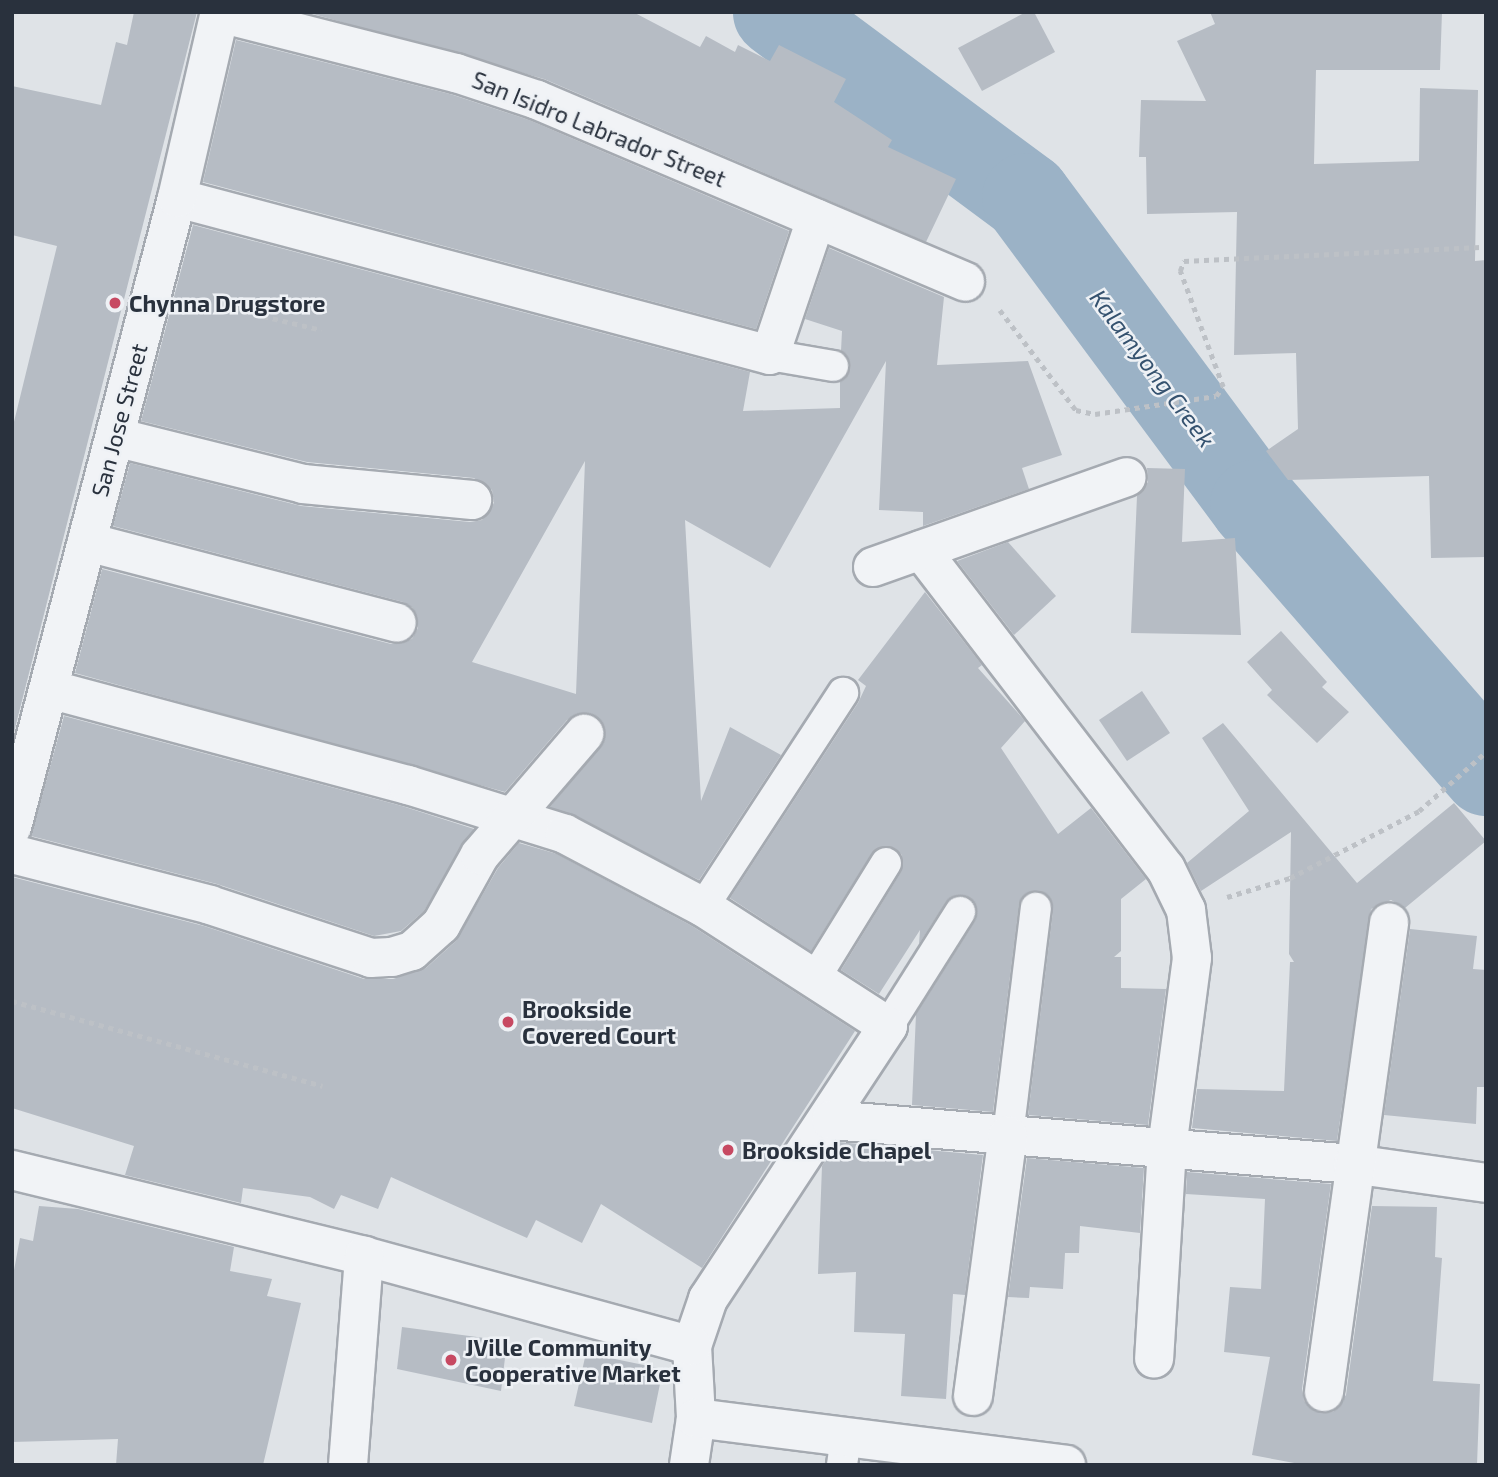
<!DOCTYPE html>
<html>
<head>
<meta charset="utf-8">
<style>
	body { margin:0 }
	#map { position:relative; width:1498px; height:1477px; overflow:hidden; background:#dfe3e7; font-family:"Exo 2",sans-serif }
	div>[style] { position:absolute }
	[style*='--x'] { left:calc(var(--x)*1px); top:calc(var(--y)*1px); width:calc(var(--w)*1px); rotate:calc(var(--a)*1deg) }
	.river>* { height:89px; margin:-44.5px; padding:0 44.5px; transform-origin:44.5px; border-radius:44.5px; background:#9bb2c6 }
	.building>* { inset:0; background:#b6bcc4 }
	.path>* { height:4.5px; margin-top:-2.25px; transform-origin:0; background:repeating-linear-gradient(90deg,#bdc1c6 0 5px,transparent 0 10px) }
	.roads { filter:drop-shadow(2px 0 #a5aab1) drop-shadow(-2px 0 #a5aab1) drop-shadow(0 2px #a5aab1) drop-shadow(0 -2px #a5aab1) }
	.lane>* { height:30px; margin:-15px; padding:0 15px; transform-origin:15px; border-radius:15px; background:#f1f3f6 }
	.street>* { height:38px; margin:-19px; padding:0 19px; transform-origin:19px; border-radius:19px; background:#f1f3f6 }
	.dots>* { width:19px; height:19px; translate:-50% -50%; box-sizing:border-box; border:4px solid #eef1f5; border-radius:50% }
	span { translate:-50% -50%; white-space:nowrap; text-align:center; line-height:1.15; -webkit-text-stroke:5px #eef1f5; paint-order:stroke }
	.street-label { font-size:23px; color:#29313d }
	.poi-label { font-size:23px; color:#29313d; font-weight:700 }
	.left { translate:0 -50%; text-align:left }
	.water-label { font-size:24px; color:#35526f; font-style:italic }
	.frame { position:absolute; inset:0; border:14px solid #29313d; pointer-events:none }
</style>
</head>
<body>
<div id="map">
	<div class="river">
		<i style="--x:777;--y:12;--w:310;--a:36.6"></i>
		<i style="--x:1026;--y:197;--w:382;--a:53.4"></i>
		<i style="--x:1254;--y:504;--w:354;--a:49"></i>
	</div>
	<div class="building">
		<i style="clip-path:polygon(134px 12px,197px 12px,12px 740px,12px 430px,57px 246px,12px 235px,12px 86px,101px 105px,116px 42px,127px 45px)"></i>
		<i style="clip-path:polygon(306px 12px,633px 12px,700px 47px,706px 36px,735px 52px,738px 45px,770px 61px,779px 45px,846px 79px,834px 102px,892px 140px,888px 147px,956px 179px,926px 242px,544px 79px)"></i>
		<i style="clip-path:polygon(1026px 12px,1034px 12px,1055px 52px,982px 91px,958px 48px)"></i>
		<i style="clip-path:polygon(1210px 12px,1442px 12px,1440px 70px,1316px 70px,1314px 164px,1419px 161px,1420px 88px,1478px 90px,1475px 261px,1486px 260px,1486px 557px,1431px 558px,1429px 476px,1288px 480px,1266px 451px,1298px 429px,1296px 353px,1234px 355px,1237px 212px,1147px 214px,1146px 157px,1139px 157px,1141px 100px,1206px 101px,1177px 41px,1215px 24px)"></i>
		<i style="clip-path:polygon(236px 40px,450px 94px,529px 120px,789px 231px,756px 329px,203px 182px)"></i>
		<i style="clip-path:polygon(evenodd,193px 225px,750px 372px,743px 411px,840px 408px,840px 382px,850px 368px,841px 351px,842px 331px,805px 319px,829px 248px,944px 297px,937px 365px,1028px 361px,1062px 455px,1022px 468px,1029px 489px,923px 526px,923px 512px,879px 510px,886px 361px,770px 568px,685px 520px,701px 801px,730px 727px,781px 755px,699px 880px,550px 807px,605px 739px,604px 726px,589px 713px,567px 720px,505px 792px,75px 673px,102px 569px,391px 644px,412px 639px,418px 628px,413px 608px,403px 602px,113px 526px,130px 463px,301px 506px,470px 522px,482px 520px,494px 503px,492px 490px,474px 478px,307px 462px,141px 421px,193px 225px,585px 461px,576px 694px,472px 662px,585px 461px)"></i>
		<i style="clip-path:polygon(1147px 468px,1185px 469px,1182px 542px,1235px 538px,1241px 635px,1131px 633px,1137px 496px,1148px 482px)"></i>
		<i style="clip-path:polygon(1008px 542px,1056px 596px,1014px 635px,957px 561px)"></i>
		<i style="clip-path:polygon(925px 592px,982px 665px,978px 668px,1025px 721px,1001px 748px,1058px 834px,1091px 808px,1146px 879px,1121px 899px,1121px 951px,1114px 957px,1121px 957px,1121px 988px,1166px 989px,1148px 1125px,1028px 1115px,1053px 910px,1046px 894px,1029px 892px,1019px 905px,993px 1112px,912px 1105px,916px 1014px,975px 921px,977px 912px,970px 898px,960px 895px,946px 902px,919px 944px,920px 930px,879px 994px,841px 970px,901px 872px,902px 855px,896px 849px,886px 846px,872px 853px,811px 951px,730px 898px,858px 703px,866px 686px,858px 680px)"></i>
		<i style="clip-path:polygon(1281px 631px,1327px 682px,1322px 687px,1349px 712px,1317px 743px,1267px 695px,1272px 690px,1247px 662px)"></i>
		<i style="clip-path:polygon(1142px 691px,1170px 733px,1127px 761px,1099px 720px)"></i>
		<i style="clip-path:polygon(64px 716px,402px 806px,474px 829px,424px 911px,401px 931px,374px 936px,217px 884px,31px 836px)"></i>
		<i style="clip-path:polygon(1223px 723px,1357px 883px,1454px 803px,1486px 841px,1405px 908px,1391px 900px,1371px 909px,1337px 1141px,1192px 1128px,1197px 1089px,1284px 1091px,1290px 962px,1294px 962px,1289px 954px,1291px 832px,1201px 891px,1187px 863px,1249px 811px,1202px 738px)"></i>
		<i style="clip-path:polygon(519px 843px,557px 854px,692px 926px,855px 1031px,702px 1268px,601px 1204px,582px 1243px,536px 1220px,527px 1238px,391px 1177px,378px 1209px,341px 1195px,334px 1209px,310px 1197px,243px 1188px,241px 1203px,125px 1175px,134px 1146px,12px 1108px,12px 877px,204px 926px,364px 979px,393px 979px,426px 968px,456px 941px,498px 868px)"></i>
		<i style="clip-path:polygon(1410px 929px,1477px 936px,1473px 969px,1486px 970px,1486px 1087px,1477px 1087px,1476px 1124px,1384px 1115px)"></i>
		<i style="clip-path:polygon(837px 1142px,983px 1155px,965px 1295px,953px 1294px,946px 1399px,901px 1396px,905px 1334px,854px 1332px,856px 1272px,818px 1274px,822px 1166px)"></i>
		<i style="clip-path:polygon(1027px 1158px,1144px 1168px,1140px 1233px,1080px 1226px,1079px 1253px,1065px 1253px,1063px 1289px,1030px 1287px,1029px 1298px,1008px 1297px)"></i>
		<i style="clip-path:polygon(1187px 1172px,1331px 1184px,1302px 1389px,1304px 1401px,1320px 1413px,1333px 1412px,1346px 1395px,1372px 1206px,1437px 1207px,1435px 1257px,1442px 1258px,1433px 1381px,1480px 1384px,1477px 1465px,1305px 1465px,1252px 1455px,1270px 1357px,1224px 1352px,1230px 1287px,1261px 1289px,1265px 1199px,1186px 1194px)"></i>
		<i style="clip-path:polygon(39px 1206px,78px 1209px,234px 1247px,230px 1271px,272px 1279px,267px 1296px,301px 1303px,263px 1465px,116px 1465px,118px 1439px,12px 1442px,12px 1281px,20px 1238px,33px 1241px)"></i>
		<i style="clip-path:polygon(402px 1327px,507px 1341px,501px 1391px,397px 1369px)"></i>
		<i style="clip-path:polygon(586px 1353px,663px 1369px,652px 1423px,574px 1406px)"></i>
	</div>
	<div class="path">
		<i style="--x:195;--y:300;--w:130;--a:13.3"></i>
		<i style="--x:1000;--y:310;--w:126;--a:52.8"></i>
		<i style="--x:1076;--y:410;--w:19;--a:12"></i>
		<i style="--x:1095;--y:414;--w:122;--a:-8.5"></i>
		<i style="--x:1216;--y:396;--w:11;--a:-52"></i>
		<i style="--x:1223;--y:387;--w:124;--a:-110.3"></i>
		<i style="--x:1180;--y:271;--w:11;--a:-68"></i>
		<i style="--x:1184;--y:261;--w:302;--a:-2.7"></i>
		<i style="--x:1227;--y:897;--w:66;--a:-16.8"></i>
		<i style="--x:1290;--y:878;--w:145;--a:-27.4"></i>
		<i style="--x:1419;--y:811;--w:89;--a:-41.4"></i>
		<i style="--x:12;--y:1001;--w:322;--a:15.3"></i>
	</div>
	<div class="roads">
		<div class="lane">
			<i style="--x:770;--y:355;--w:64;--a:9.9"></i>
			<i style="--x:703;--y:907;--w:256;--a:-56.8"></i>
			<i style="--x:815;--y:978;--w:135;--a:-58.3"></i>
			<i style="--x:888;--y:1026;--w:135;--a:-57.7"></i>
			<i style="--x:1008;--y:1135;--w:229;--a:-83"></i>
			<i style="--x:842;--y:1465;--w:29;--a:-82"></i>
		</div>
		<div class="street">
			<i style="--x:220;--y:13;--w:244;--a:14.3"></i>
			<i style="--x:456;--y:73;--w:85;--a:18.4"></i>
			<i style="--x:537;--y:100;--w:465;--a:23"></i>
			<i style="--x:177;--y:198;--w:613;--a:14.83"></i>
			<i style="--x:770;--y:355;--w:144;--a:-71.3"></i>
			<i style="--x:115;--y:437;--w:194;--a:14"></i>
			<i style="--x:303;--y:484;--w:170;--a:5.4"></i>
			<i style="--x:87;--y:542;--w:320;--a:14.6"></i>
			<i style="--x:921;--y:550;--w:402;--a:52.5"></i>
			<i style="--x:1166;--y:869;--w:46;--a:64"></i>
			<i style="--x:1186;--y:910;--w:48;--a:82.9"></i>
			<i style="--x:1192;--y:958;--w:192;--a:97.5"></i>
			<i style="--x:1167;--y:1148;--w:211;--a:93.5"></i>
			<i style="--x:873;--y:567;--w:269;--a:-19.5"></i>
			<i style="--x:49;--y:689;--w:372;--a:15"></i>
			<i style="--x:408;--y:785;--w:164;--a:17.3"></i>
			<i style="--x:565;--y:834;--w:156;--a:27.9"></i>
			<i style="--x:703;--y:907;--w:220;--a:32.8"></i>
			<i style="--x:888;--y:1026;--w:327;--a:123.4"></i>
			<i style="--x:708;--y:1299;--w:50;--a:108.8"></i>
			<i style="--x:692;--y:1346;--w:72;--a:86.8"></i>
			<i style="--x:696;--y:1418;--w:48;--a:98.5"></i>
			<i style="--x:12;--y:827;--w:650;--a:-75.3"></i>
			<i style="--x:177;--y:198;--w:191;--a:-77"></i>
			<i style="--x:12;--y:854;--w:204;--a:14.4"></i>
			<i style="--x:210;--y:905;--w:169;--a:18.2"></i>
			<i style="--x:371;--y:958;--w:21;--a:-3"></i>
			<i style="--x:392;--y:957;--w:21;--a:-17"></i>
			<i style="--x:412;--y:951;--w:39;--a:-42"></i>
			<i style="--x:441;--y:925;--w:80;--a:-60.9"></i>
			<i style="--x:480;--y:855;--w:160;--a:-49.3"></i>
			<i style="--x:831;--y:1120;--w:524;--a:4.82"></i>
			<i style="--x:1353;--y:1164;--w:134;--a:8.1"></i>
			<i style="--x:12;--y:1170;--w:362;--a:13.7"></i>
			<i style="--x:364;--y:1256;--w:340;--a:15.3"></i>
			<i style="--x:1324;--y:1392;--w:474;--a:-82.1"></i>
			<i style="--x:973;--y:1396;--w:263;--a:-82.4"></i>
			<i style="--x:696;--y:1418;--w:373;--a:7.2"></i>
			<i style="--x:348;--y:1465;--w:210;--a:-85.6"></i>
		</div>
	</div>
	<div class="dots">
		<i style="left:115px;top:303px;background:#c74962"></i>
		<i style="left:508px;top:1022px;background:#c74962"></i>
		<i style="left:728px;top:1150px;background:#c74962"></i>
		<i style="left:451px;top:1360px;background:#c74962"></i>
	</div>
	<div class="street-label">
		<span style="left:599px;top:129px;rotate:22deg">San Isidro Labrador Street</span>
		<span style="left:119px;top:420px;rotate:-75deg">San Jose Street</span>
	</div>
	<div class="poi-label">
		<span class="left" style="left:129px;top:303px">Chynna Drugstore</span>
		<span class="left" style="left:522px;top:1022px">Brookside<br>Covered Court</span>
		<span class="left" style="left:742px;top:1150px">Brookside Chapel</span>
		<span class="left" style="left:465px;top:1360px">JVille Community<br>Cooperative Market</span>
	</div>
	<div class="water-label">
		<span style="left:1153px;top:368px;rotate:53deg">Kalamyong Creek</span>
	</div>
	<div class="frame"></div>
</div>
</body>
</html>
